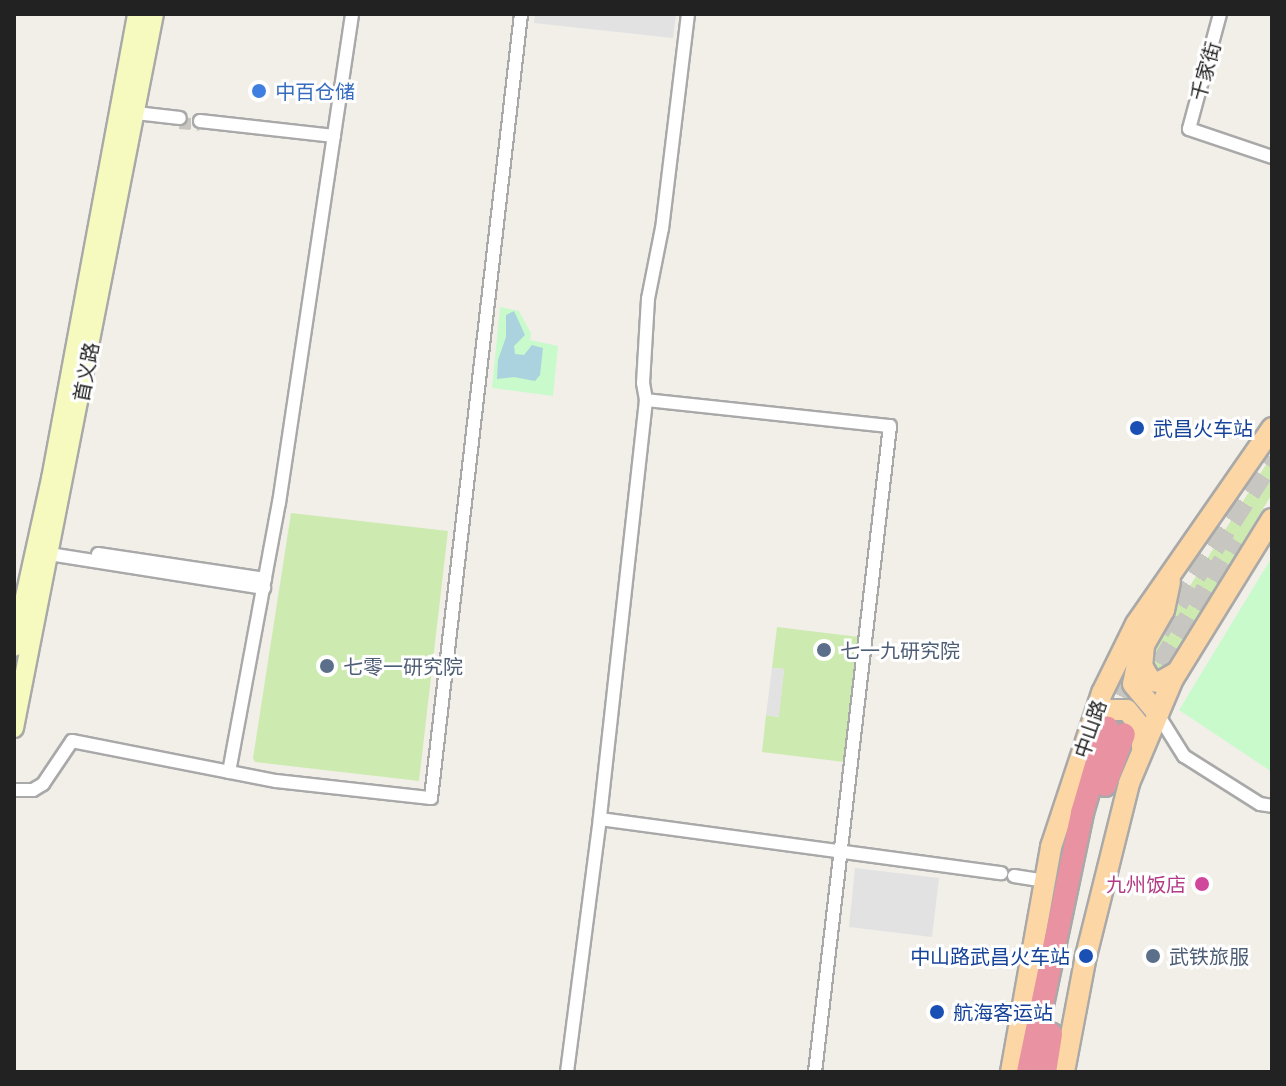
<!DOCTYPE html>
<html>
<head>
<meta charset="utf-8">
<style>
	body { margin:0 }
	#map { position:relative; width:1286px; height:1086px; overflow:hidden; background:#f2efe9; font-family:"Golos Text","Noto Sans SC",sans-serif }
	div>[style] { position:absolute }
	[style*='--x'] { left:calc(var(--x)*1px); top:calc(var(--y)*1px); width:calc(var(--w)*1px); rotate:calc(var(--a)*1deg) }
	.grass>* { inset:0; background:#cdebb0 }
	.park>* { inset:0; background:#c8facc }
	.parking>* { inset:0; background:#e2e2e2 }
	.water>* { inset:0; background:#aad3df }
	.street-tunnel>* { height:12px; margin-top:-6px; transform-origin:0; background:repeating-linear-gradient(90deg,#c8c6c1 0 12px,transparent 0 18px) }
	.highway-tunnel>* { height:22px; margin-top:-11px; transform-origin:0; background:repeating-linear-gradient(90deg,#c8c6c1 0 22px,transparent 0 33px) }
	.roads { filter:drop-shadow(2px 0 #a9a9a9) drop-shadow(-2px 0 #a9a9a9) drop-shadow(0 2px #a9a9a9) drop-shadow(0 -2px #a9a9a9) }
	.street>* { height:12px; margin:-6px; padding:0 6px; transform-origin:6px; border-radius:6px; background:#fff }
	.secondary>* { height:18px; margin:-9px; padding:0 9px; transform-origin:9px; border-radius:9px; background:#f7fabf }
	.primary>* { height:20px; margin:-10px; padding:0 10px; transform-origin:10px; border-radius:10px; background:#fcd6a4 }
	.highway>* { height:22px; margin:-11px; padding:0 11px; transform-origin:11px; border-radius:11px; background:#e892a2 }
	.dots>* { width:22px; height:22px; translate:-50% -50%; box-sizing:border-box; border:4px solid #fff; border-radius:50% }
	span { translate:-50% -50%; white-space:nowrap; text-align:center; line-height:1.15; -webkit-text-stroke:6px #fff; paint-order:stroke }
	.street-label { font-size:20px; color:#222 }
	.shop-label { font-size:20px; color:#366cbe }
	.left { translate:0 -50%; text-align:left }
	.transit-label { font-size:20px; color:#164399 }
	.right { translate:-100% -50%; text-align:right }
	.service-label { font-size:20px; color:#4e5e75 }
	.hotel-label { font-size:20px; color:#b23c85 }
	.frame { position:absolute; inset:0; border:16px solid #222; pointer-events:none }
</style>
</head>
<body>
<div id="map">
	<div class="grass">
		<i style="clip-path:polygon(1272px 455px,1272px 494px,1161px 677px,1150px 674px,1153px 645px)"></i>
		<i style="clip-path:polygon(291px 513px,448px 531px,419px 781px,255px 762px,253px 758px)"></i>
		<i style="clip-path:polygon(777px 627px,859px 637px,844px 762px,762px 752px,766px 715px,778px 717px,784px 669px,772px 668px)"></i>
	</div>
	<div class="park">
		<i style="clip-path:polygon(500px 307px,519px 311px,531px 333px,530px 340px,558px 346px,553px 396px,492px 388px)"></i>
		<i style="clip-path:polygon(1272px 557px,1272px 772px,1179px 710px)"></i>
	</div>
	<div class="parking">
		<i style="clip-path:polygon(535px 14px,676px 14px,673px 38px,534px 23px)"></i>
		<i style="clip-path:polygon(772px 668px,784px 669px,779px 717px,766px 715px)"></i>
		<i style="clip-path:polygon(855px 868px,939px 878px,932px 937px,849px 927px)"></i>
	</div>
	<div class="water">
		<i style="clip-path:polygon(514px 311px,525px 335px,514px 346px,515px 354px,524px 355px,532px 345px,543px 348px,540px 375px,535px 381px,514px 377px,497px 379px,498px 360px,506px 337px,506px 315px)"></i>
	</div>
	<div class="street-tunnel">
		<i style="--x:179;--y:123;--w:21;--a:5"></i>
	</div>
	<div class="highway-tunnel">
		<i style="--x:1159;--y:631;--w:207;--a:-56.8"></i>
		<i style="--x:1144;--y:693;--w:178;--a:-58.8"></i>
		<i style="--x:1108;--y:727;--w:70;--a:-62"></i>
	</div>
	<div class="roads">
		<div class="street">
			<i style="--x:688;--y:14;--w:216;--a:96.9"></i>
			<i style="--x:662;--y:228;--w:72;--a:101.2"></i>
			<i style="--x:648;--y:299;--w:84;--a:93.4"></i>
			<i style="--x:643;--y:383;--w:17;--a:80"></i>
			<i style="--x:646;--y:400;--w:422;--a:96.3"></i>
			<i style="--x:600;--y:819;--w:405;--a:7.7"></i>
			<i style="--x:1220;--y:14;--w:119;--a:105.1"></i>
			<i style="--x:1189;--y:129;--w:88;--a:18.6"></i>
			<i style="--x:136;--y:113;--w:44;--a:6.5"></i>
			<i style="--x:200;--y:121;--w:135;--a:6.4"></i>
			<i style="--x:646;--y:400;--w:245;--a:6.1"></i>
			<i style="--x:890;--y:426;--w:650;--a:96.62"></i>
			<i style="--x:43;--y:553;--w:224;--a:9"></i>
			<i style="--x:98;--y:554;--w:169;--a:8.5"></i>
			<i style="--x:1157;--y:713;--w:51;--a:57.9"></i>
			<i style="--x:1184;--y:756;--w:90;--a:32.3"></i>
			<i style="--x:1260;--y:804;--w:12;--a:9"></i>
			<i style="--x:229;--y:772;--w:274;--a:-79.5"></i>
			<i style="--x:279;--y:503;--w:494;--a:-81.5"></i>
			<i style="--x:14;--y:790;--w:19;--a:0"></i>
			<i style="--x:33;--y:790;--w:12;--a:-31"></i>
			<i style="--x:43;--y:784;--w:52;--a:-56"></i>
			<i style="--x:72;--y:741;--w:208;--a:11.1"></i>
			<i style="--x:276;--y:781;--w:156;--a:6.3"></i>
			<i style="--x:431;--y:798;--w:789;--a:-83.45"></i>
			<i style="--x:1014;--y:876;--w:32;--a:9"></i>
			<i style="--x:567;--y:1072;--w:255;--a:-82.6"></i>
		</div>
		<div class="secondary">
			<i style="--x:14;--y:647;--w:172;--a:-77.6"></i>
			<i style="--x:51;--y:479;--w:473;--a:-79.5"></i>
			<i style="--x:14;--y:728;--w:728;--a:-78.91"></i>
		</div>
		<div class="primary">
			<i style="--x:1170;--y:582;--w:29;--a:102"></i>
			<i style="--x:1164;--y:610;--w:40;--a:119.7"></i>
			<i style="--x:1144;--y:645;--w:21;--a:95"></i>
			<i style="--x:1142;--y:666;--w:17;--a:59"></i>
			<i style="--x:1151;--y:681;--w:9;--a:6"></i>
			<i style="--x:1160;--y:682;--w:20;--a:-30"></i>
			<i style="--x:1138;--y:659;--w:25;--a:101"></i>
			<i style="--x:1133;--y:684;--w:38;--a:50"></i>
			<i style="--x:1093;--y:725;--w:20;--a:-49"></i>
			<i style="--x:1106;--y:710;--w:21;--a:0"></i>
			<i style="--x:1127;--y:710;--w:22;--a:51"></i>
			<i style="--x:1141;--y:727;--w:21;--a:87"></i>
			<i style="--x:1011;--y:1072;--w:229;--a:-79.9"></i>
			<i style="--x:1051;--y:847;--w:162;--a:-71.7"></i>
			<i style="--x:1102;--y:693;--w:77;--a:-63.8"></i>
			<i style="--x:1136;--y:624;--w:239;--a:-55.2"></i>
			<i style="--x:1064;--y:1072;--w:118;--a:-79.3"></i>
			<i style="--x:1086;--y:956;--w:178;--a:-76"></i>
			<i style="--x:1129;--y:783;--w:113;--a:-67.1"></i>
			<i style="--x:1173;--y:679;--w:188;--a:-58.3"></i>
		</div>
		<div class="highway">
			<i style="--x:1105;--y:785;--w:54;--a:-69.6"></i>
			<i style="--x:1028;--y:1072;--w:265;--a:-78.2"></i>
			<i style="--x:1082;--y:813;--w:89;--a:-73.6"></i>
			<i style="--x:1045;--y:1072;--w:38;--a:-81"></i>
		</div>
	</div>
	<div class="dots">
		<i style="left:259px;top:91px;background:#3f7fe0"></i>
		<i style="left:1137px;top:428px;background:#1a4fb4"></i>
		<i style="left:824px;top:650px;background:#5c6f8a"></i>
		<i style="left:327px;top:666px;background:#5c6f8a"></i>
		<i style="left:1202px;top:884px;background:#d1479c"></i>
		<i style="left:1086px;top:956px;background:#1a4fb4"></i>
		<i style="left:1153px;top:956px;background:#5c6f8a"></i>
		<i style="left:937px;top:1012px;background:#1a4fb4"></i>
	</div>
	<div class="street-label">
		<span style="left:1205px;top:71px;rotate:-74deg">千家街</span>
		<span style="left:86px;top:372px;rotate:-79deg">首义路</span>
		<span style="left:1090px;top:729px;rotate:-71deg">中山路</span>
	</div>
	<div class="shop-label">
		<span class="left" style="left:275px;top:91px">中百仓储</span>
	</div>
	<div class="transit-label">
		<span class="left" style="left:1153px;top:428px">武昌火车站</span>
		<span class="right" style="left:1070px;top:956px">中山路武昌火车站</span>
		<span class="left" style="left:953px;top:1012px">航海客运站</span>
	</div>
	<div class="service-label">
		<span class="left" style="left:840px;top:650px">七一九研究院</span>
		<span class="left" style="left:343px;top:666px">七零一研究院</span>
		<span class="left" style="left:1169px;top:956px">武铁旅服</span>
	</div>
	<div class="hotel-label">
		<span class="right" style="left:1186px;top:884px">九州饭店</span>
	</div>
	<div class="frame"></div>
</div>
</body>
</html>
